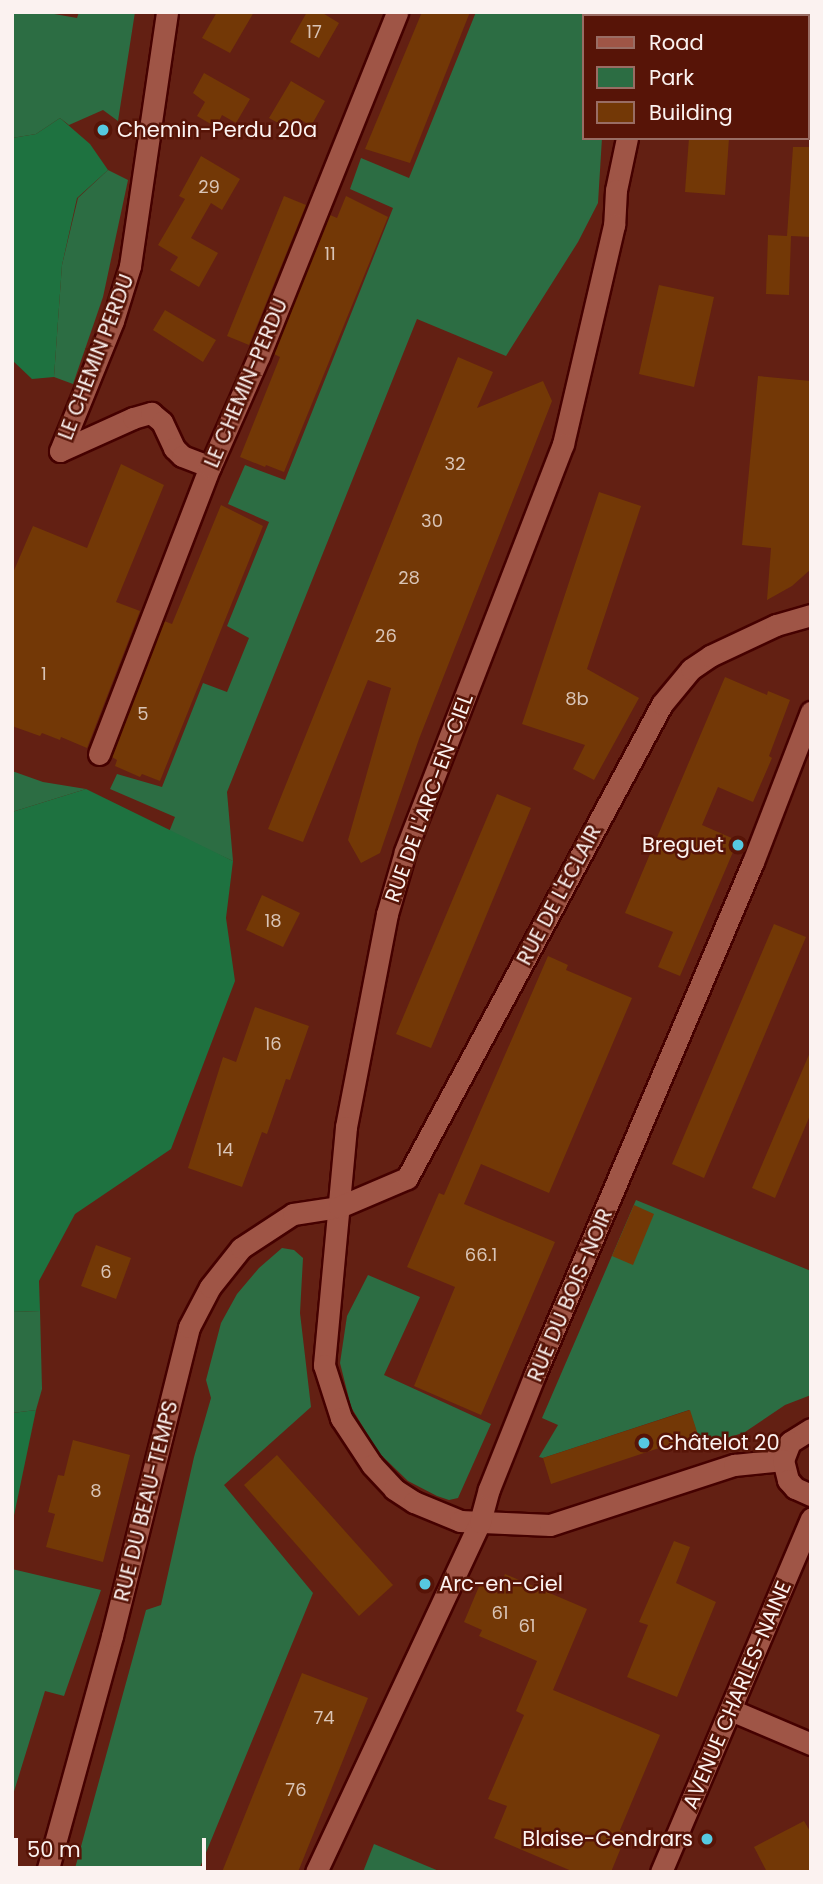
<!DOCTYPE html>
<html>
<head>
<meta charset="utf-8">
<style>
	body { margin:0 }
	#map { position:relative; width:823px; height:1884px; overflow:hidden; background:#632013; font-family:Poppins,sans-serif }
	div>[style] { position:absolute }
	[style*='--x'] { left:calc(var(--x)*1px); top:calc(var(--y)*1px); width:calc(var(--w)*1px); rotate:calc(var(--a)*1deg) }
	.green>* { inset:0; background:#2c6d43 }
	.forest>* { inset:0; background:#1e7240 }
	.building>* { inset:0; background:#733806 }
	.roads { filter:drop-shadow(2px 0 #450100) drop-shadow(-2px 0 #450100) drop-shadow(0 2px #450100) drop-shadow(0 -2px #450100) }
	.minor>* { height:21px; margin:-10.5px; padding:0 10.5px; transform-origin:10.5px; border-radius:10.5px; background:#9f5546 }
	.dots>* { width:19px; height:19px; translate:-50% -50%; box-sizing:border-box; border:4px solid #571407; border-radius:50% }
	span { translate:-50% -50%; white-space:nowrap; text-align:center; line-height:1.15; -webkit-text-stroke:5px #571407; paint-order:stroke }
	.number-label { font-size:18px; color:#d9c4b6 }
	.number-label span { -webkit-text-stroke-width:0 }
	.poi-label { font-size:21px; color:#fbf2f0 }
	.left { translate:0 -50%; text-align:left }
	.right { translate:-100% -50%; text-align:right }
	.street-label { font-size:21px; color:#fbf2f0 }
	.frame { position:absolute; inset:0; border:14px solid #fbf2f0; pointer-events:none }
	.legend { position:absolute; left:582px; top:14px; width:228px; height:126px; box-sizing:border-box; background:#571407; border:2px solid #996d64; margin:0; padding:9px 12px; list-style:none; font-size:21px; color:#fbf2f0 }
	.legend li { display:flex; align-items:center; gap:14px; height:35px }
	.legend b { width:35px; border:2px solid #996d64 }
	.scale { position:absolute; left:14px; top:1838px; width:192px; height:32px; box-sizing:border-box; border:4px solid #fbf2f0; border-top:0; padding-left:9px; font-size:21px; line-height:24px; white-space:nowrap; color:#fbf2f0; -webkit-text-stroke:5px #571407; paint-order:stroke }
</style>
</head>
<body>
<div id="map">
	<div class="green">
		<i style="clip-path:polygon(12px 12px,43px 12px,77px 18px,79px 12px,135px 12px,118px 121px,103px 110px,69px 125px,60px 118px,36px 134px,12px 138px)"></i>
		<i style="clip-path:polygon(476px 12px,589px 12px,590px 16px,583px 16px,583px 138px,602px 138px,598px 203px,578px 242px,506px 356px,417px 319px,227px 792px,233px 861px,169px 832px,175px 817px,110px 789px,117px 774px,162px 787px,203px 683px,227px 692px,249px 638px,227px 626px,269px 522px,228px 504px,245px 465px,285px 480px,393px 208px,350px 189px,361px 158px,409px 178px)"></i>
		<i style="clip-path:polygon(108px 170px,128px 180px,103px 297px,73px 384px,54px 377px,62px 265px,78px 198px)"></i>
		<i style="clip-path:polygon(12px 771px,43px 782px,86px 789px,12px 812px)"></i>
		<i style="clip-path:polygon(636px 1200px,811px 1271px,811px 1395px,785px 1405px,745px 1432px,702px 1447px,689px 1410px,543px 1458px,539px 1457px,558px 1425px,542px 1418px)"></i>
		<i style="clip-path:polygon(282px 1248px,294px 1250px,303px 1258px,300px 1313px,311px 1407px,224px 1485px,313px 1593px,198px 1872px,74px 1872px,146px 1610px,161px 1605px,194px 1457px,211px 1398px,206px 1380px,221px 1323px,237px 1294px,259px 1268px)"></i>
		<i style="clip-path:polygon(368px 1275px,420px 1297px,384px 1375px,491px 1424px,458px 1498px,449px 1500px,437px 1496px,408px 1481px,378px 1452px,351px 1407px,340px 1363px,347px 1316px)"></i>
		<i style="clip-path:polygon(40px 1311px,42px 1389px,36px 1410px,12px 1413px,12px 1312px)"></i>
		<i style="clip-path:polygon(12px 1569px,101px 1590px,64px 1696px,45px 1691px,12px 1798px)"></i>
		<i style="clip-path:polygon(374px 1844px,439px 1871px,439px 1872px,363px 1872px)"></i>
	</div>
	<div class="forest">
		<i style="clip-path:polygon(734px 12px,811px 12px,809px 115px,807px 16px,738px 16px)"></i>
		<i style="clip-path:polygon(60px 118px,90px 144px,108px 170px,77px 198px,62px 265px,54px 377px,32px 379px,12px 360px,12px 138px,36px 134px)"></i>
		<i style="clip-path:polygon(86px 789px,233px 861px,226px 918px,235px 981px,171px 1149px,75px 1214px,39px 1281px,40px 1311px,12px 1312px,12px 812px)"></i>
		<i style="clip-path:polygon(36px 1410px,12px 1525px,12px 1413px)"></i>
	</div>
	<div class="building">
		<i style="clip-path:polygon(217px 12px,254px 12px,230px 53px,202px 38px)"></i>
		<i style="clip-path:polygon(307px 12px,321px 12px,339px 23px,319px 58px,290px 42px)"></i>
		<i style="clip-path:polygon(422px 12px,470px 12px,410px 163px,365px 149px)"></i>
		<i style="clip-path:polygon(204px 73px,250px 99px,236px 123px,222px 115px,216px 127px,197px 116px,205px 102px,193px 93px)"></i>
		<i style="clip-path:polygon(291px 81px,325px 101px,311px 126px,298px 118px,291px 130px,269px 118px)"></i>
		<i style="clip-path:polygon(689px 138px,729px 138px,725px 195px,685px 192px)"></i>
		<i style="clip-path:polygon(793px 147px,811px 147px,811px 237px,791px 236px,789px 295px,766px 294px,768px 235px,787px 236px)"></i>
		<i style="clip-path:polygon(201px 156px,240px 179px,222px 210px,211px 203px,191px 238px,218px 253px,199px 287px,170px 270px,178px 257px,158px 245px,185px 199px,179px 196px)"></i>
		<i style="clip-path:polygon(284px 196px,306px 205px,249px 345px,227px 336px)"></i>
		<i style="clip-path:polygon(346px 196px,388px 217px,284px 472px,266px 465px,265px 467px,240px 457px,280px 357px,274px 354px,330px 215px,337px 218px)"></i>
		<i style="clip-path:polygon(659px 285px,714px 297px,694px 387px,639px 374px)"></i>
		<i style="clip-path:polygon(165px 310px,216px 340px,203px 362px,153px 330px)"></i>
		<i style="clip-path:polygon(458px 357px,493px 372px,477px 408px,543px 381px,552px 401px,419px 739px,380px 853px,361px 863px,348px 840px,391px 688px,368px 680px,303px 842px,268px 829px)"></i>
		<i style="clip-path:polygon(758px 376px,811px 381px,811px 569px,792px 586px,767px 600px,771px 548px,742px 545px)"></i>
		<i style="clip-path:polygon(121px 464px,164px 485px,116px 602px,140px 611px,87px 748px,61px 737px,60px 740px,42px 733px,40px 736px,12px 726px,12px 575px,33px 526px,87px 548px)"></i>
		<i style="clip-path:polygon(599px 492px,641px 506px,587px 669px,639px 698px,594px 780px,573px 769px,585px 745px,522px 724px)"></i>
		<i style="clip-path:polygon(221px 505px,263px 526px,160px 781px,142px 774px,140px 777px,115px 766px,117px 760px,112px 757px,164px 621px,172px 624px)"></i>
		<i style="clip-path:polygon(725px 677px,767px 695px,768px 691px,790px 700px,769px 756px,772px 758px,753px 802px,718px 787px,702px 825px,734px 839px,732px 843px,736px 845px,680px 976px,658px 967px,673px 932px,625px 913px)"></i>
		<i style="clip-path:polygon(497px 794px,531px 808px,431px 1048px,396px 1034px)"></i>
		<i style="clip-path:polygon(262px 895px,300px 913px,283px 947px,246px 930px)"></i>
		<i style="clip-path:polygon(774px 924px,806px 937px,704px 1178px,672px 1164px)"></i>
		<i style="clip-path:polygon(548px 956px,568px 965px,566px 970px,632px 998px,549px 1193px,481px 1164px,464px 1204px,555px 1242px,481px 1415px,414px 1386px,455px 1287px,407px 1267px,439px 1193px,444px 1195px)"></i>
		<i style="clip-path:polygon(255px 1007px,309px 1026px,290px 1080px,286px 1079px,267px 1134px,262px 1132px,242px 1187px,188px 1168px,223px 1057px,236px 1062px)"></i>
		<i style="clip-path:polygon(811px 1050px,811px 1113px,775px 1198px,752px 1188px)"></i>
		<i style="clip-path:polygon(634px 1205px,654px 1214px,633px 1265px,612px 1256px)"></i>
		<i style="clip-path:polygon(96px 1245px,131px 1258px,116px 1299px,81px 1286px)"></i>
		<i style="clip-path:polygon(690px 1410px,698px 1435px,551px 1484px,543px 1458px)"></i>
		<i style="clip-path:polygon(73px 1440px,130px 1455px,103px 1562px,46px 1547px,55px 1514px,48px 1512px,58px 1475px,64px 1476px)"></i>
		<i style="clip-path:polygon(277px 1455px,393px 1585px,359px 1616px,244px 1485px)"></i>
		<i style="clip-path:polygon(674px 1541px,690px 1547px,676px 1583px,716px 1602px,677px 1697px,627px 1677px,648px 1625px,639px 1622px)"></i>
		<i style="clip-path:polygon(505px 1574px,587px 1609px,553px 1690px,660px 1735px,620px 1830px,627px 1833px,611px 1872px,574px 1872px,494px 1838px,507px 1806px,488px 1799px,524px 1715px,516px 1711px,537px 1661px,479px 1636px,482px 1630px,464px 1622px,480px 1584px,498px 1592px)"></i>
		<i style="clip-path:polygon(302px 1673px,368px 1698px,298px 1872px,222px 1872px)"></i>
		<i style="clip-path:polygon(804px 1821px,811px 1833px,811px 1872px,767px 1872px,754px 1847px)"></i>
	</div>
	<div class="roads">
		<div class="minor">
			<i style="--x:655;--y:16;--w:4;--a:-76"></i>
			<i style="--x:627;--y:138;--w:53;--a:101.9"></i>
			<i style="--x:616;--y:190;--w:35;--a:93"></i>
			<i style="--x:614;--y:225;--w:225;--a:103.1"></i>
			<i style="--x:563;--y:444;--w:438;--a:111.2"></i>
			<i style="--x:405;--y:852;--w:65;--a:106.2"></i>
			<i style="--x:387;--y:914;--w:217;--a:100.9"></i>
			<i style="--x:346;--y:1127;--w:239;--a:95.3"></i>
			<i style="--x:324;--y:1365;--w:56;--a:72.2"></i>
			<i style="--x:341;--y:1418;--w:56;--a:56.6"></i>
			<i style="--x:372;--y:1465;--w:33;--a:47"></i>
			<i style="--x:394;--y:1489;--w:24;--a:33"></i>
			<i style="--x:414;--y:1502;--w:50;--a:22.4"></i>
			<i style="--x:460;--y:1521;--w:90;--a:2.5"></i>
			<i style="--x:550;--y:1525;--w:194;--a:-18.1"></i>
			<i style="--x:734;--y:1465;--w:49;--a:-5.8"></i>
			<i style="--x:60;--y:451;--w:140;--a:-67.8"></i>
			<i style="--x:113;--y:321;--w:58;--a:-72.8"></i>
			<i style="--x:130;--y:266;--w:257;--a:-81.7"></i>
			<i style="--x:60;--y:451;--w:80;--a:-24.3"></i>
			<i style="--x:133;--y:418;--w:19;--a:-16"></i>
			<i style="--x:151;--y:413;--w:14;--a:39"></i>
			<i style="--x:162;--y:422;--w:29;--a:65"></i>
			<i style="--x:174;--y:448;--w:11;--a:45"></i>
			<i style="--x:182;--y:456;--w:30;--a:21"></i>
			<i style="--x:99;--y:754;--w:308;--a:-68.9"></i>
			<i style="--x:210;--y:467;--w:121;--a:-66.2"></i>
			<i style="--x:259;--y:356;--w:371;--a:-68.1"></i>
			<i style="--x:811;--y:1429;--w:25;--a:148"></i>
			<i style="--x:790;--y:1442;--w:19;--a:111"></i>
			<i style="--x:783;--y:1460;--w:21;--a:76"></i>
			<i style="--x:788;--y:1480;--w:11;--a:49"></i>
			<i style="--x:795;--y:1488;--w:17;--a:24"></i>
			<i style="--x:731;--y:1710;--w:87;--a:23"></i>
			<i style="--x:47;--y:1872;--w:245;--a:-74.6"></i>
			<i style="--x:112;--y:1636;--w:318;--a:-76"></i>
			<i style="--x:189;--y:1327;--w:45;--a:-62.3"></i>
			<i style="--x:210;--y:1287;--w:50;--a:-51.5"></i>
			<i style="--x:241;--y:1248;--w:62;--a:-33.2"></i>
			<i style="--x:293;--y:1214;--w:47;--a:-8.7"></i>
			<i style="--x:339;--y:1207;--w:74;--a:-23.1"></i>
			<i style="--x:407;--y:1178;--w:538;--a:-61.72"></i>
			<i style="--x:662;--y:704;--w:45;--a:-50.4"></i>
			<i style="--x:691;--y:669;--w:23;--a:-34"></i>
			<i style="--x:710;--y:656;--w:73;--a:-25.2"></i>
			<i style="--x:776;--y:625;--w:36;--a:-16"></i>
			<i style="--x:316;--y:1872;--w:387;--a:-64.9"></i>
			<i style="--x:480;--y:1522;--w:34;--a:-75"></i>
			<i style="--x:489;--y:1489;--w:124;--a:-68.2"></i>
			<i style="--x:535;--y:1374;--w:556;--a:-66.94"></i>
			<i style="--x:753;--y:862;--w:161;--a:-68.9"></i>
			<i style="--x:661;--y:1872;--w:384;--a:-67"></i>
		</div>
	</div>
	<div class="dots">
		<i style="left:103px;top:130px;background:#56c9e0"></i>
		<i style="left:738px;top:845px;background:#56c9e0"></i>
		<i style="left:644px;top:1443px;background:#56c9e0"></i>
		<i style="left:425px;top:1584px;background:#56c9e0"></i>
		<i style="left:707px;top:1839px;background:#56c9e0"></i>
	</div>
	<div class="number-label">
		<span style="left:314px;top:32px">17</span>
		<span style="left:209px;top:187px">29</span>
		<span style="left:330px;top:254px">11</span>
		<span style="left:455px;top:464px">32</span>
		<span style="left:432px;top:521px">30</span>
		<span style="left:409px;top:578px">28</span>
		<span style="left:386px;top:636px">26</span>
		<span style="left:44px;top:674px">1</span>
		<span style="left:577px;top:699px">8b</span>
		<span style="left:143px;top:714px">5</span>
		<span style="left:273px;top:921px">18</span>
		<span style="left:273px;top:1044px">16</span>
		<span style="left:225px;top:1150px">14</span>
		<span style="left:481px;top:1255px">66.1</span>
		<span style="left:106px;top:1272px">6</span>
		<span style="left:96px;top:1491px">8</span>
		<span style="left:500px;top:1613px">61</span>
		<span style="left:527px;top:1626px">61</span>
		<span style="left:324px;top:1718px">74</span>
		<span style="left:296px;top:1790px">76</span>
	</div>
	<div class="poi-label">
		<span class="left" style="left:117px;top:130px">Chemin-Perdu 20a</span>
		<span class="right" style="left:724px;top:845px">Breguet</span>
		<span class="left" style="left:658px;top:1443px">Châtelot 20</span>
		<span class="left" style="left:439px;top:1584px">Arc-en-Ciel</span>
		<span class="right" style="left:693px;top:1839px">Blaise-Cendrars</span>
	</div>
	<div class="street-label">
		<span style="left:96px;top:357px;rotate:-69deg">LE CHEMIN PERDU</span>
		<span style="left:246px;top:383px;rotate:-67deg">LE CHEMIN-PERDU</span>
		<span style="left:429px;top:798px;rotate:-70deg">RUE DE L'ARC-EN-CIEL</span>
		<span style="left:559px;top:895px;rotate:-62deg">RUE DE L'ECLAIR</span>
		<span style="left:570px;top:1295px;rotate:-67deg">RUE DU BOIS-NOIR</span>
		<span style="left:146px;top:1501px;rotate:-76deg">RUE DU BEAU-TEMPS</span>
		<span style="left:737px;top:1695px;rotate:-67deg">AVENUE CHARLES-NAINE</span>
	</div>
	<div class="frame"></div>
	<ul class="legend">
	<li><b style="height:9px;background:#9f5546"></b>Road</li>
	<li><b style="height:19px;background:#2c6d43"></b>Park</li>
	<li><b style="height:19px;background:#733806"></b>Building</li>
	</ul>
	<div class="scale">50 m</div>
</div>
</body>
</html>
